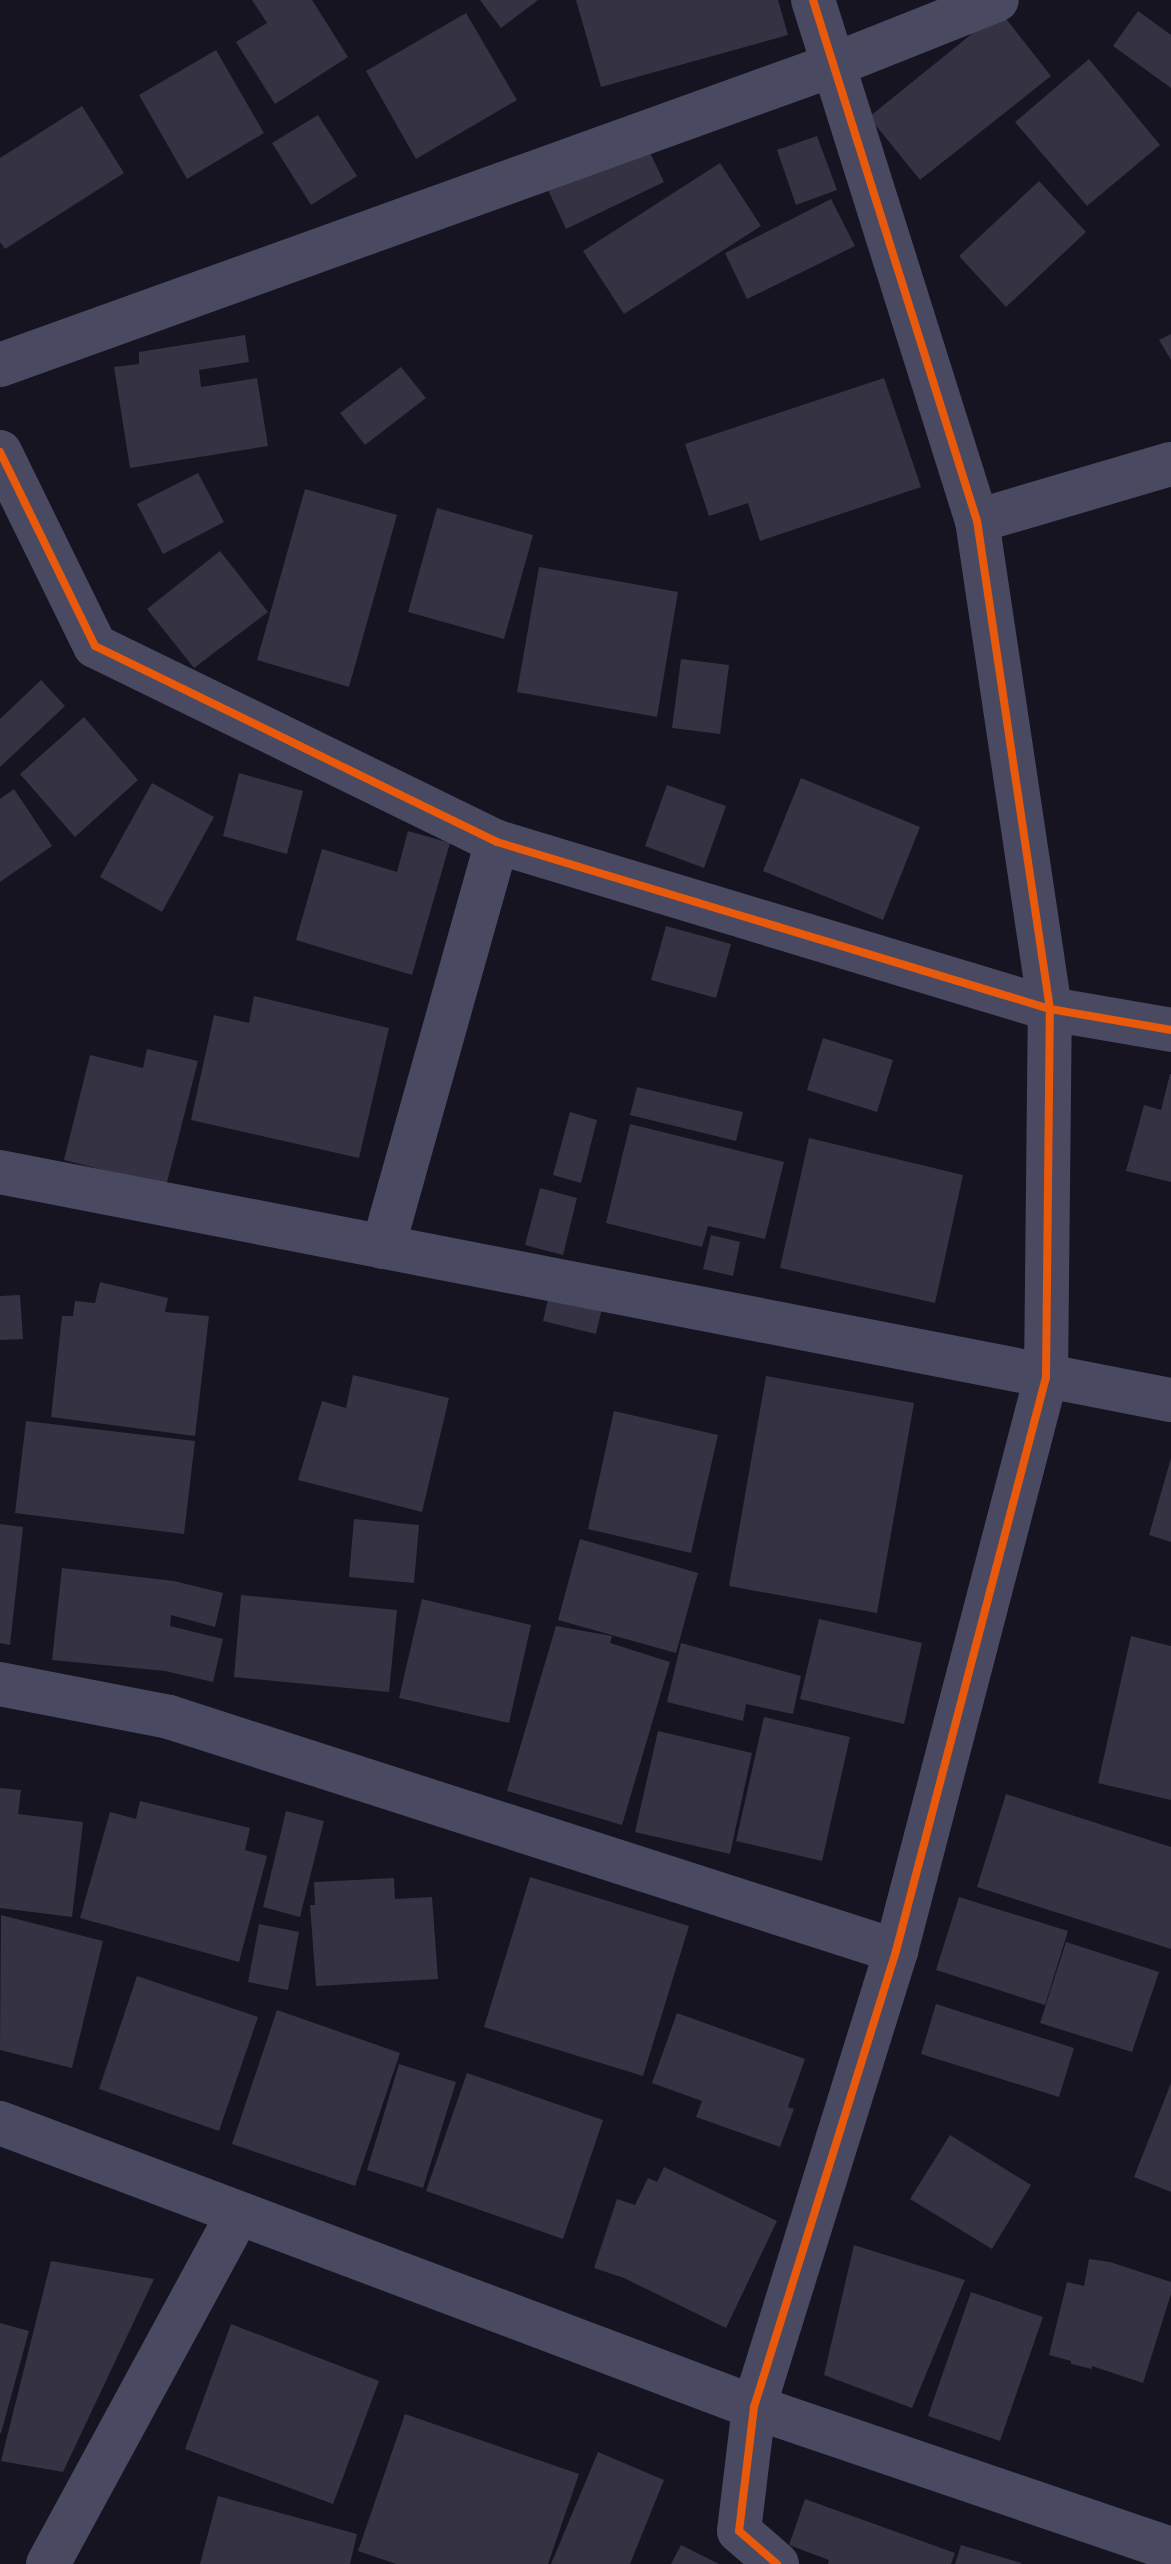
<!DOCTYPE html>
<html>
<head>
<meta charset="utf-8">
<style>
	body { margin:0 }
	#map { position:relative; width:1171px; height:2564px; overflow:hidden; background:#161421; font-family:"DM Sans",sans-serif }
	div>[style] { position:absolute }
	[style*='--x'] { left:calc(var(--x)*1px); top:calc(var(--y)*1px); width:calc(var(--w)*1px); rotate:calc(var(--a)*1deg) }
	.building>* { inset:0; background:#343243 }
	.street>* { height:44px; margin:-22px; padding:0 22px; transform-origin:22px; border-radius:22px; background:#4a4962 }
	.cycleway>* { height:8px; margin:-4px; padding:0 4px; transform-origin:4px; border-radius:4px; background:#e8590c }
	span { translate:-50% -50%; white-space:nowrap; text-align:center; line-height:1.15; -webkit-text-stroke:7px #130f26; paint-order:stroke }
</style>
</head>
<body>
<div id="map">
	<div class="building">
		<i style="clip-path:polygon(252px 0,312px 0,348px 57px,275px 104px,236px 42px,267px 23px)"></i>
		<i style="clip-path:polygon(480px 0,538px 0,501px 28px)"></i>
		<i style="clip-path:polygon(576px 0,778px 0,788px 35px,601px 87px)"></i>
		<i style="clip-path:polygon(1000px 11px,1051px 76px,920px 180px,869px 117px)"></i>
		<i style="clip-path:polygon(1138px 11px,1171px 35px,1171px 88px,1113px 46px)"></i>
		<i style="clip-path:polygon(466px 13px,517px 100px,416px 159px,366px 71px)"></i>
		<i style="clip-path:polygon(216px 50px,264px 133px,187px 179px,139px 95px)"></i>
		<i style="clip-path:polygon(1089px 59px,1160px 145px,1087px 206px,1015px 122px)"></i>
		<i style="clip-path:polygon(82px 106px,124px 173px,5px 249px,0 242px,0 158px)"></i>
		<i style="clip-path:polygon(318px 115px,357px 176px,311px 205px,272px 143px)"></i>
		<i style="clip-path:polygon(817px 136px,837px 190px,796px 205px,777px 150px)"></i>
		<i style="clip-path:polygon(646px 144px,664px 182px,566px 229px,548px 190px)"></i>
		<i style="clip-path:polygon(720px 163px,761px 226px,624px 314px,583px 251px)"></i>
		<i style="clip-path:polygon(1039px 181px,1086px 232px,1006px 307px,959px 256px)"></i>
		<i style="clip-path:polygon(831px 199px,855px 246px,747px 299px,725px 253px)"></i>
		<i style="clip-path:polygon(1171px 334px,1171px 360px,1159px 340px)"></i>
		<i style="clip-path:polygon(245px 335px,249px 362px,199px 370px,201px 387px,257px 378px,268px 446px,130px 468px,114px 367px,139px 364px,139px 352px)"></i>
		<i style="clip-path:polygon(401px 367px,426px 398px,365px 445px,340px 413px)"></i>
		<i style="clip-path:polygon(884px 378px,921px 487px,760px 541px,748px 503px,709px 516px,685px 444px)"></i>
		<i style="clip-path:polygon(198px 473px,224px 522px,163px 554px,137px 504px)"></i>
		<i style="clip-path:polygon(305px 489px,397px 515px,349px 687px,257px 660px)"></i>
		<i style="clip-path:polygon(437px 508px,533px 535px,504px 639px,408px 612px)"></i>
		<i style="clip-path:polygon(220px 551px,268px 612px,194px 668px,147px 609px)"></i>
		<i style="clip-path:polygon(539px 567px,678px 592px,657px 717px,517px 692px)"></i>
		<i style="clip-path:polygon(681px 659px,729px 665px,720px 734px,672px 728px)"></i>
		<i style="clip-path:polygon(41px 680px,65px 706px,0 767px,0 719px)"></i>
		<i style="clip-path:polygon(84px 717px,138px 780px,75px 837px,20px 774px)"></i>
		<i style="clip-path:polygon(239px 773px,303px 791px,287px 854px,223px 836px)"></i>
		<i style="clip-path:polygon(801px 778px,920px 827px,883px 920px,763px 871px)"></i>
		<i style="clip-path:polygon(152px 783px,214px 817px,162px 912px,100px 877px)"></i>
		<i style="clip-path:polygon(667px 785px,726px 806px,704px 868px,645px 846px)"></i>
		<i style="clip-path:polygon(14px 789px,52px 846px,0 882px,0 799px)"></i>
		<i style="clip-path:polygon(408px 831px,450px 843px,412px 975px,296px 940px,322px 849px,397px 872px)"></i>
		<i style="clip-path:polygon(666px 926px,731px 944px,716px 998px,651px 980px)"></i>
		<i style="clip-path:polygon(254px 996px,389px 1028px,359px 1158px,191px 1120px,214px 1015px,249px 1023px)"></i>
		<i style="clip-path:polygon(823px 1038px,893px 1060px,877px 1112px,807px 1090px)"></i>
		<i style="clip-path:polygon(147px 1049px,198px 1061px,166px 1186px,64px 1160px,90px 1055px,143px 1068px)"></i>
		<i style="clip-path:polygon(1170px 1074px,1171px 1074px,1171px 1182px,1126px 1171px,1144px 1105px,1161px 1110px)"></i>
		<i style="clip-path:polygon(637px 1087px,743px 1112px,736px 1141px,630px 1115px)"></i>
		<i style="clip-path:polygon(570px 1112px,597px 1120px,581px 1183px,553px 1175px)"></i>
		<i style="clip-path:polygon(630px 1124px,784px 1162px,765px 1239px,708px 1226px,702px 1247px,606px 1223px)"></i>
		<i style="clip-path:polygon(809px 1138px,963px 1175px,935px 1303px,780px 1268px)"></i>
		<i style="clip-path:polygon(540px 1188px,577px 1198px,563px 1255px,525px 1245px)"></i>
		<i style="clip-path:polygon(711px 1235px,740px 1242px,733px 1276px,703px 1269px)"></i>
		<i style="clip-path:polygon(100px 1282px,168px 1298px,165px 1312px,209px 1316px,195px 1436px,51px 1417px,62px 1316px,73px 1316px,75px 1301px,95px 1303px)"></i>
		<i style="clip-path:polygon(552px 1282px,605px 1295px,596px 1334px,543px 1321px)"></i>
		<i style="clip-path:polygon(20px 1295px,23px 1339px,0 1340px,0 1296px)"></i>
		<i style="clip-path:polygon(353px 1375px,449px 1398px,422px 1512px,298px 1480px,322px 1401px,346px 1408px)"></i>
		<i style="clip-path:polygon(766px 1376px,914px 1403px,877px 1613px,729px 1586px)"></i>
		<i style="clip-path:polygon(614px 1411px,718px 1435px,691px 1553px,588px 1529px)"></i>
		<i style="clip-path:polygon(26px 1421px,195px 1441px,184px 1534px,15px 1513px)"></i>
		<i style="clip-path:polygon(1171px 1458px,1171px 1542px,1149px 1535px)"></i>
		<i style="clip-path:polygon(354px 1519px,419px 1525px,414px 1583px,349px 1577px)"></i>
		<i style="clip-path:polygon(0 1524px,23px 1527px,10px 1645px,0 1643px)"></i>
		<i style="clip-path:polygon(580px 1539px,698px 1573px,676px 1653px,558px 1620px)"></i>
		<i style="clip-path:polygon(62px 1568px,174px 1581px,223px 1593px,215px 1627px,171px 1615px,170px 1626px,223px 1639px,213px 1682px,165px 1671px,52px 1660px)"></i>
		<i style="clip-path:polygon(241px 1595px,397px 1610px,389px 1692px,234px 1677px)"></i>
		<i style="clip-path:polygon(422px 1599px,531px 1625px,509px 1723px,399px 1698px)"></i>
		<i style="clip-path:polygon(819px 1619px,922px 1643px,904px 1724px,800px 1699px)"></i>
		<i style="clip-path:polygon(556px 1626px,612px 1636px,610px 1643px,670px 1662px,622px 1825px,507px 1791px)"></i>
		<i style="clip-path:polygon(1131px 1636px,1171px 1646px,1171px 1800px,1098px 1783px)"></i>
		<i style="clip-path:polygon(681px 1643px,801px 1676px,793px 1714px,746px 1704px,743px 1721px,667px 1702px)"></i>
		<i style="clip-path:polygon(764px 1717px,850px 1737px,822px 1861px,736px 1841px)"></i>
		<i style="clip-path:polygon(658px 1731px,752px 1753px,730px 1854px,635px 1832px)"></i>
		<i style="clip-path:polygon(0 1788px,21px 1790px,18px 1814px,83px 1822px,72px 1917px,0 1908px)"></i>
		<i style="clip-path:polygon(1006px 1794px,1171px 1847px,1171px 1949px,977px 1887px)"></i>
		<i style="clip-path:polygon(140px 1801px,250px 1828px,245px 1850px,267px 1856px,239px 1962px,80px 1918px,110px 1812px,136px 1819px)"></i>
		<i style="clip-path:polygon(286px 1811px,324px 1821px,300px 1917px,263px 1907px)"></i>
		<i style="clip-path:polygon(530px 1877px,689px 1926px,643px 2076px,484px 2027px)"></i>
		<i style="clip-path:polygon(394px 1878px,395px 1899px,432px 1897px,438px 1979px,316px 1986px,310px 1905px,315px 1905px,314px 1882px)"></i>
		<i style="clip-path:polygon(959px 1897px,1068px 1931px,1045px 2005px,936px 1970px)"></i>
		<i style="clip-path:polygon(1px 1915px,103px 1941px,72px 2068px,0 2050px)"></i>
		<i style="clip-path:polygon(259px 1924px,299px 1932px,288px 1990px,248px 1982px)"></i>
		<i style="clip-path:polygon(1066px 1942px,1159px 1972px,1132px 2052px,1040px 2023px)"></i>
		<i style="clip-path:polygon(137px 1976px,258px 2017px,219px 2131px,99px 2089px)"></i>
		<i style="clip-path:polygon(936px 2004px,1074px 2048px,1059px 2097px,921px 2054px)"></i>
		<i style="clip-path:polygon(277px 2010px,400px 2053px,355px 2186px,232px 2144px)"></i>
		<i style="clip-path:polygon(677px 2013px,805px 2059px,788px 2107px,794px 2109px,780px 2147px,696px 2117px,702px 2101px,652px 2083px)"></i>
		<i style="clip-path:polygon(399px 2064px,456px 2082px,423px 2188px,367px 2170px)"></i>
		<i style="clip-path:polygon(467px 2073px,603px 2120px,563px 2239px,426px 2191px)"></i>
		<i style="clip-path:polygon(1171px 2083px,1171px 2192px,1134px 2177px)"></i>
		<i style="clip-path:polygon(950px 2135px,1031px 2185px,992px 2249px,910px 2199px)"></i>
		<i style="clip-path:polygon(664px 2167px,777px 2221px,726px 2328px,624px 2278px,594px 2268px,617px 2199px,635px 2205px,648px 2178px,657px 2182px)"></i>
		<i style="clip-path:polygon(854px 2245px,965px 2280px,912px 2408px,824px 2375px)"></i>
		<i style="clip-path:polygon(1089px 2259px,1110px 2262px,1171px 2282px,1171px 2294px,1143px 2383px,1092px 2366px,1092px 2369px,1071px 2364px,1071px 2361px,1049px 2355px,1067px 2282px,1084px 2286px)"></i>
		<i style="clip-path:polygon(51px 2261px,154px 2279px,63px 2472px,1px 2461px)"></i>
		<i style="clip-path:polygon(971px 2292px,1043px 2317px,1000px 2441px,928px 2416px)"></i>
		<i style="clip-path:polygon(0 2323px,29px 2331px,1px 2433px,0 2433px)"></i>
		<i style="clip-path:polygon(231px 2324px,379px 2381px,333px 2504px,185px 2449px)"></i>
		<i style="clip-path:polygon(405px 2414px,579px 2474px,548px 2564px,396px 2564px,358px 2551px)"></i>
		<i style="clip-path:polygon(598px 2452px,664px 2480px,630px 2564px,551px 2564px)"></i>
		<i style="clip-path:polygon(218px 2496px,357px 2534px,350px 2564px,200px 2564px)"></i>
		<i style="clip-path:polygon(805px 2499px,955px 2553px,951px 2564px,828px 2564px,829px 2560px,789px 2545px)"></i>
		<i style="clip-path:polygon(681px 2545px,719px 2564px,671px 2564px)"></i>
		<i style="clip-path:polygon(961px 2545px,1021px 2563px,1021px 2564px,955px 2564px)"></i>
	</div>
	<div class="street">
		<i style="--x:0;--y:365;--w:889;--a:-19.8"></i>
		<i style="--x:836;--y:64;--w:173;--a:-21.7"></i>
		<i style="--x:0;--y:452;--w:216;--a:63.9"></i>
		<i style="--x:95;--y:646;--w:447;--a:26"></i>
		<i style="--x:497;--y:842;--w:578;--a:16.8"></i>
		<i style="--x:1050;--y:1009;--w:123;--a:9.8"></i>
		<i style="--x:977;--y:521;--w:202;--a:-16.4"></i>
		<i style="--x:0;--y:1172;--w:1193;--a:11.02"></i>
		<i style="--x:383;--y:1247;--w:421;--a:-74.3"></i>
		<i style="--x:0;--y:1684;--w:172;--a:11"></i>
		<i style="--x:169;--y:1717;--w:764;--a:17.84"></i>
		<i style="--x:0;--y:2123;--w:806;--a:20.64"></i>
		<i style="--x:754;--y:2407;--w:441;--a:18.8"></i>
		<i style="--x:48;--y:2564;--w:398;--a:-61.5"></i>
		<i style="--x:777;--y:2564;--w:50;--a:-139"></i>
		<i style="--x:739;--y:2531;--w:125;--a:-83.1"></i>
		<i style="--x:754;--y:2407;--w:478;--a:-72.7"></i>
		<i style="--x:896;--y:1951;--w:593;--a:-75.35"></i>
		<i style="--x:1046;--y:1377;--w:368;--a:-89.4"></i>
		<i style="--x:1050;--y:1009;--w:493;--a:-98.5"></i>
		<i style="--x:977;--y:521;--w:546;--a:-107.47"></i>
	</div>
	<div class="cycleway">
		<i style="--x:0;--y:452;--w:216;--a:63.9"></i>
		<i style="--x:95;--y:646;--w:447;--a:26"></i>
		<i style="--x:497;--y:842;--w:578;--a:16.8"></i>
		<i style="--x:1050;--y:1009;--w:123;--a:9.8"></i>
		<i style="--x:777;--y:2564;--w:50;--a:-139"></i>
		<i style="--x:739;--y:2531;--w:125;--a:-83.1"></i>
		<i style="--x:754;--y:2407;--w:478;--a:-72.7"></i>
		<i style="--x:896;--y:1951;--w:593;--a:-75.35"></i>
		<i style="--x:1046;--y:1377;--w:368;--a:-89.4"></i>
		<i style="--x:1050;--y:1009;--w:493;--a:-98.5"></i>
		<i style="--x:977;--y:521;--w:546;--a:-107.47"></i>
	</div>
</div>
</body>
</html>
